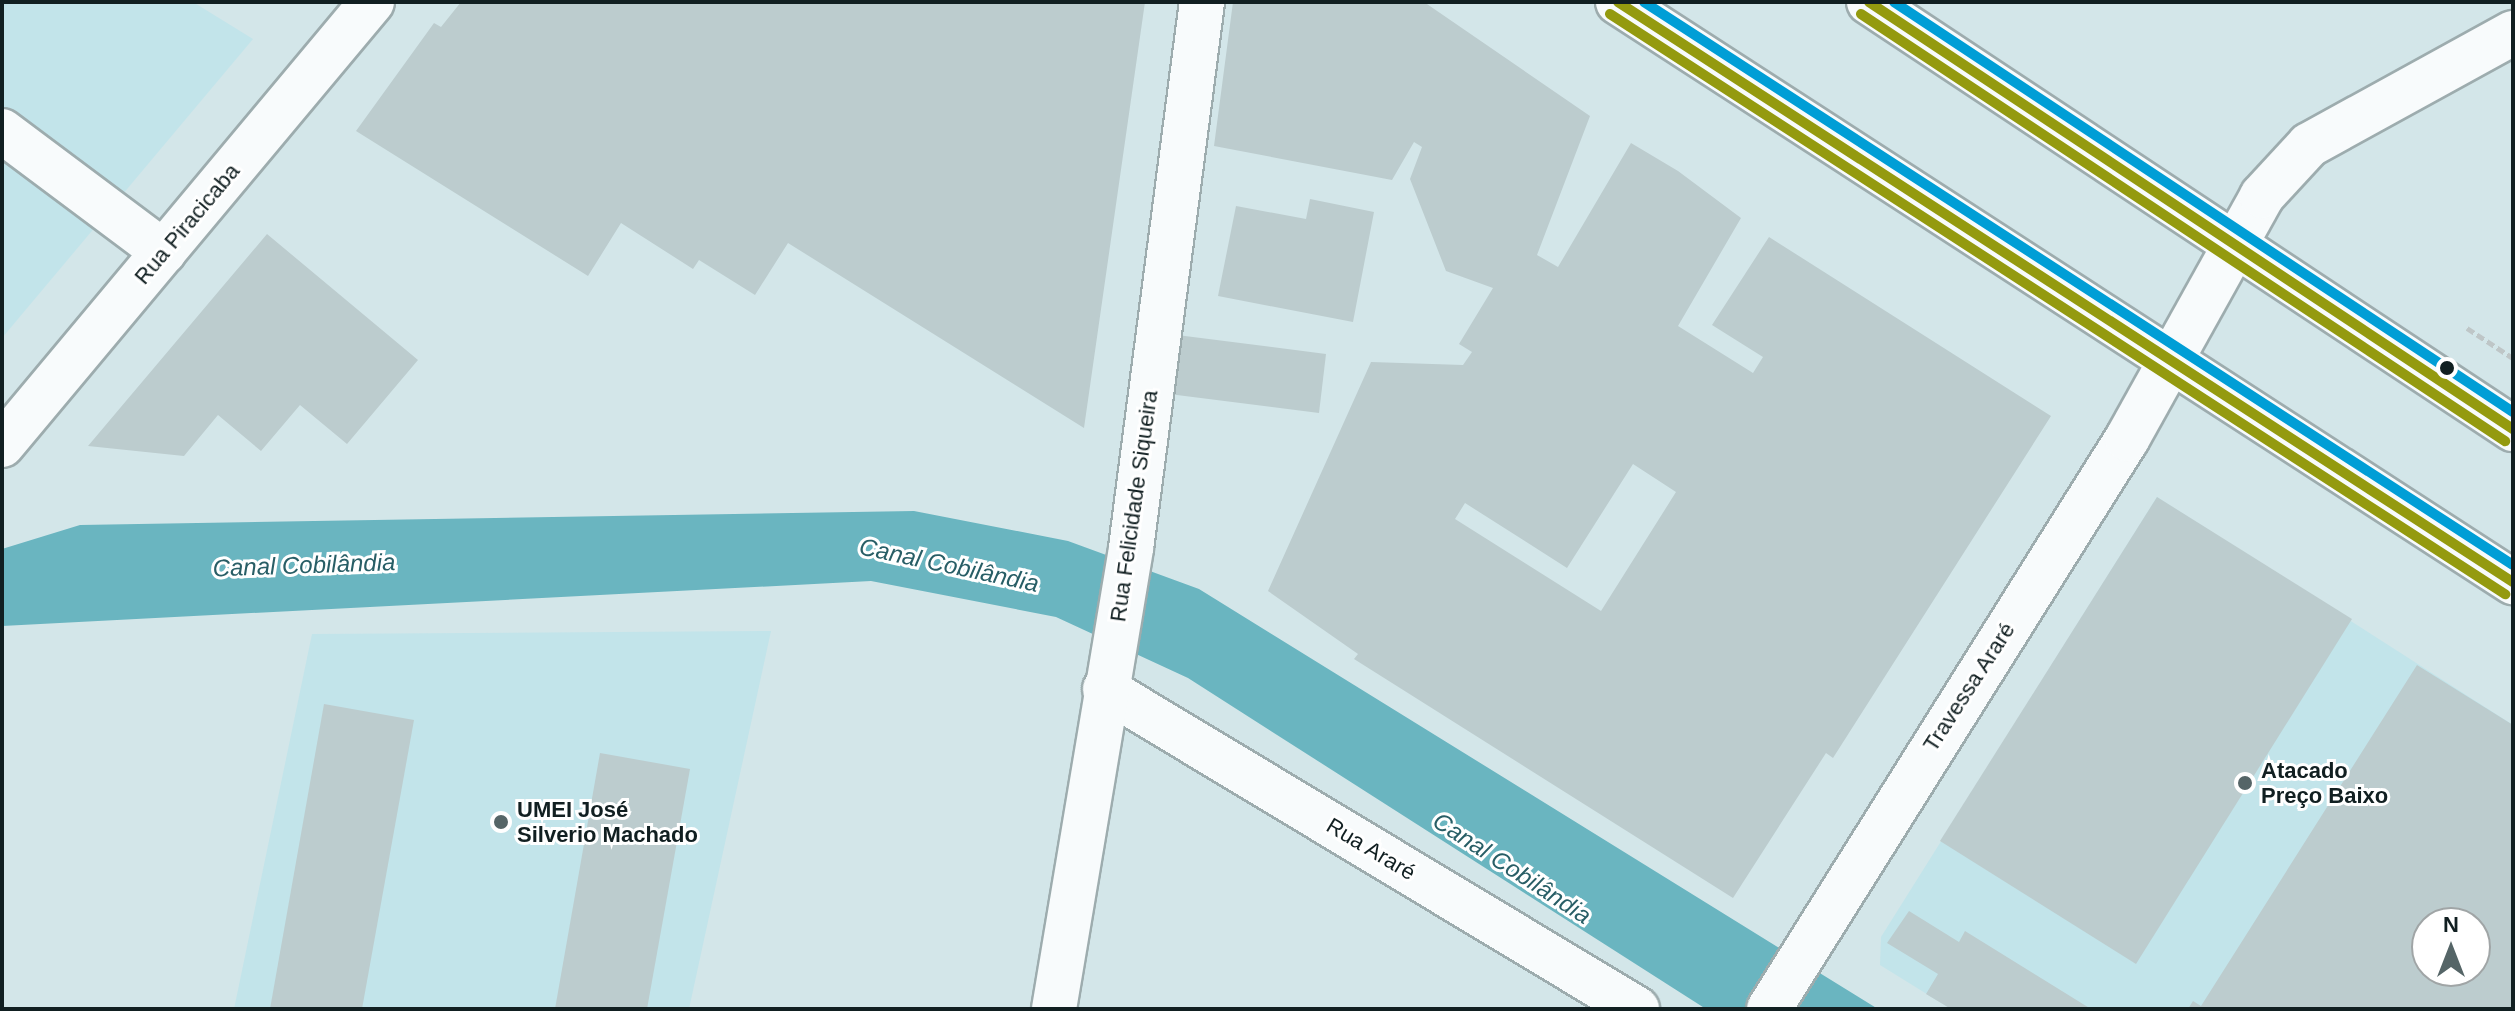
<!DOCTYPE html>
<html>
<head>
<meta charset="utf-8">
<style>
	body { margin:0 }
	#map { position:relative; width:2515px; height:1011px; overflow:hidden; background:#d3e6e9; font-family:Helvetica,sans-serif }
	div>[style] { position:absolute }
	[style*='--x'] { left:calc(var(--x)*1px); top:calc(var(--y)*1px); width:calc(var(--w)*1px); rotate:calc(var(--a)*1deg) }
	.built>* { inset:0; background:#c2e4ea }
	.water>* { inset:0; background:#6ab5c0 }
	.building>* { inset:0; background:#bcccce }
	.path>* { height:5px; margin-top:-2.5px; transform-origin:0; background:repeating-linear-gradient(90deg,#bec6c7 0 8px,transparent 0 12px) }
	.roads { filter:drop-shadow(2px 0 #9dacae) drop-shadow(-2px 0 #9dacae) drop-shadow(0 2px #9dacae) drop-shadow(0 -2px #9dacae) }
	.minor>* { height:44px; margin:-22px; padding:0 22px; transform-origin:22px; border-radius:22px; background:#f8fbfc }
	.major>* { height:44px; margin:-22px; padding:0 22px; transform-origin:22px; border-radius:22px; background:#f8fbfc }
	.bus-1>* { height:10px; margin:-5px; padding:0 5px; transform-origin:5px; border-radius:5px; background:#949a0f }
	.bus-2>* { height:10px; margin:-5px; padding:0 5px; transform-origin:5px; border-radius:5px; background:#949a0f }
	.bus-3>* { height:10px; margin:-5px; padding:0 5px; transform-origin:5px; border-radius:5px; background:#009ed6 }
	.dots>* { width:22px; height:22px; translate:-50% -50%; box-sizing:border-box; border:4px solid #fff; border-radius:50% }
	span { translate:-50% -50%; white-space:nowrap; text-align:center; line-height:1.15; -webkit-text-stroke:6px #fff; paint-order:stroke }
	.street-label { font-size:22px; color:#111f21 }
	.poi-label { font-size:22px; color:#111f21; font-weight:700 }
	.left { translate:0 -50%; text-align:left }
	.water-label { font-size:24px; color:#285e66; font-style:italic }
	.frame { position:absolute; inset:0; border:4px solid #111f21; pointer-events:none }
	.north { position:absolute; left:2411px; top:907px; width:80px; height:80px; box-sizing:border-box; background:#fff; border:2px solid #a0a5a6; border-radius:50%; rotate:0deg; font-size:22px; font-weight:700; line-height:32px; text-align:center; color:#111f21 }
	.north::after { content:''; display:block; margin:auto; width:28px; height:36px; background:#556567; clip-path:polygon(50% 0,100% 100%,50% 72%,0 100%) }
</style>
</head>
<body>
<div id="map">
	<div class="built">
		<i style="clip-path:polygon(2px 2px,193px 2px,253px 39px,2px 338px)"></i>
		<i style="clip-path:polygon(evenodd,2157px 497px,2513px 725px,2513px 1009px,1951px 1009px,1880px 965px,1881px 937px,2157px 497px,2427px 923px,2475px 923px,2475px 971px,2427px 971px,2427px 923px)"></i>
		<i style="clip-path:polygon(771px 631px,689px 1009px,234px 1009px,312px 634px)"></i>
	</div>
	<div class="water">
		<i style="clip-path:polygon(914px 511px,1068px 541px,1199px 589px,1878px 1009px,1706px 1009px,1188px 678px,1056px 617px,871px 581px,2px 626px,2px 549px,80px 525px)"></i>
	</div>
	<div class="building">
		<i style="clip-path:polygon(461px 2px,1145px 2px,1084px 428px,788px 243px,755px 295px,699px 260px,693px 269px,621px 223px,588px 276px,356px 131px,434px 23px,441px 27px)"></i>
		<i style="clip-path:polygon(evenodd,1233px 2px,1424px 2px,1590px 116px,1537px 255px,1558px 267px,1631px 143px,1678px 171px,1741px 218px,1678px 326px,1753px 373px,1763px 357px,1712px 325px,1769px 237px,2051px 416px,1833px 758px,1826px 753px,1733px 898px,1354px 659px,1358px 654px,1268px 591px,1371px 362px,1463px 365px,1472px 352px,1459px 344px,1493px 288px,1446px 271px,1410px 179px,1422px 147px,1414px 142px,1392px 180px,1214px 146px,1233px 2px,1633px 464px,1676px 492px,1601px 611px,1455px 519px,1465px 503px,1567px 568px,1633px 464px)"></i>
		<i style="clip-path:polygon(1310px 199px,1374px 212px,1353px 322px,1218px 296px,1236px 206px,1306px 219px)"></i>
		<i style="clip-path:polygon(267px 234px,418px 360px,347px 444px,300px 405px,261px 451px,218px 415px,184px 456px,88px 446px)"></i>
		<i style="clip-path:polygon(1177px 335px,1326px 354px,1319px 413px,1169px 394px)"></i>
		<i style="clip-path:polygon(2157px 497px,2352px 619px,2136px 964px,1940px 841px)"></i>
		<i style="clip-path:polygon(evenodd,2417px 665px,2513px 725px,2513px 1009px,2188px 1009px,2193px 1001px,2201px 1006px,2417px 665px,2427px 923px,2475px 923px,2475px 971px,2427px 971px,2427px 923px)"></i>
		<i style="clip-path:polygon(324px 704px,414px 720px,362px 1009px,270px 1009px)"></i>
		<i style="clip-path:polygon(600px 753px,690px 769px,647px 1009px,555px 1009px)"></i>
		<i style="clip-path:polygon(1909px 911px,1959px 942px,1965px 931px,2091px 1009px,1951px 1009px,1926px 994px,1938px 974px,1887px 943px)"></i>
	</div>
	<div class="path">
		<i style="--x:2467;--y:328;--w:55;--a:33.1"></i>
	</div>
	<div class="roads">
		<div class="minor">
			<i style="--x:2;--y:131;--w:202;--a:36.8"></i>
			<i style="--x:2;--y:445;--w:577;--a:-50.13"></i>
			<i style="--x:1105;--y:689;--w:621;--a:31.03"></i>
			<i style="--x:1054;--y:1009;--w:467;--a:-80.5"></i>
			<i style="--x:1131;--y:548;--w:551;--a:-82.59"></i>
			<i style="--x:1769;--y:1009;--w:673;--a:-57.87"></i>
			<i style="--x:2127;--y:439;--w:278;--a:-60.9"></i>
			<i style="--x:2262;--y:196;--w:69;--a:-47.3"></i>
			<i style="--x:2309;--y:145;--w:233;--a:-28.8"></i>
		</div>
		<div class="major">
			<i style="--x:1618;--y:2;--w:1067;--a:32.95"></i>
			<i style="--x:1869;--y:2;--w:773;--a:33.55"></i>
		</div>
	</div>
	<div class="bus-1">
		<i style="--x:1618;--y:2;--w:1067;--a:32.95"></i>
		<i style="--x:1869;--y:2;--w:773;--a:33.55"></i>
	</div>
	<div class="bus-2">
		<i style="--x:1610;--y:14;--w:1067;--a:32.95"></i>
		<i style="--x:1861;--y:14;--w:773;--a:33.55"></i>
	</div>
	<div class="bus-3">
		<i style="--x:1644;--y:2;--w:1035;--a:32.94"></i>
		<i style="--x:1894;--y:2;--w:742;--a:33.52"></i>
	</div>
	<div class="dots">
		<i style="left:2447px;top:368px;background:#111f21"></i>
		<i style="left:2245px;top:783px;background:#556567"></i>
		<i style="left:501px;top:822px;background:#556567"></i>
	</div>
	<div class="street-label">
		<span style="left:187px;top:224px;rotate:-50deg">Rua Piracicaba</span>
		<span style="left:1134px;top:506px;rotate:-82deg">Rua Felicidade Siqueira</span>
		<span style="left:1969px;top:687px;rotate:-57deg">Travessa Araré</span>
		<span style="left:1371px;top:849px;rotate:31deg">Rua Araré</span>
	</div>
	<div class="poi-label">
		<span class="left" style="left:2261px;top:783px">Atacado<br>Preço Baixo</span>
		<span class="left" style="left:517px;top:822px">UMEI José<br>Silverio Machado</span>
	</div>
	<div class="water-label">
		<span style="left:304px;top:565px;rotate:-2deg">Canal Cobilândia</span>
		<span style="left:949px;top:565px;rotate:12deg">Canal Cobilândia</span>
		<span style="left:1512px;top:868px;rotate:33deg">Canal Cobilândia</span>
	</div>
	<div class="frame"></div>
	<div class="north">N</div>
</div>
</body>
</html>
